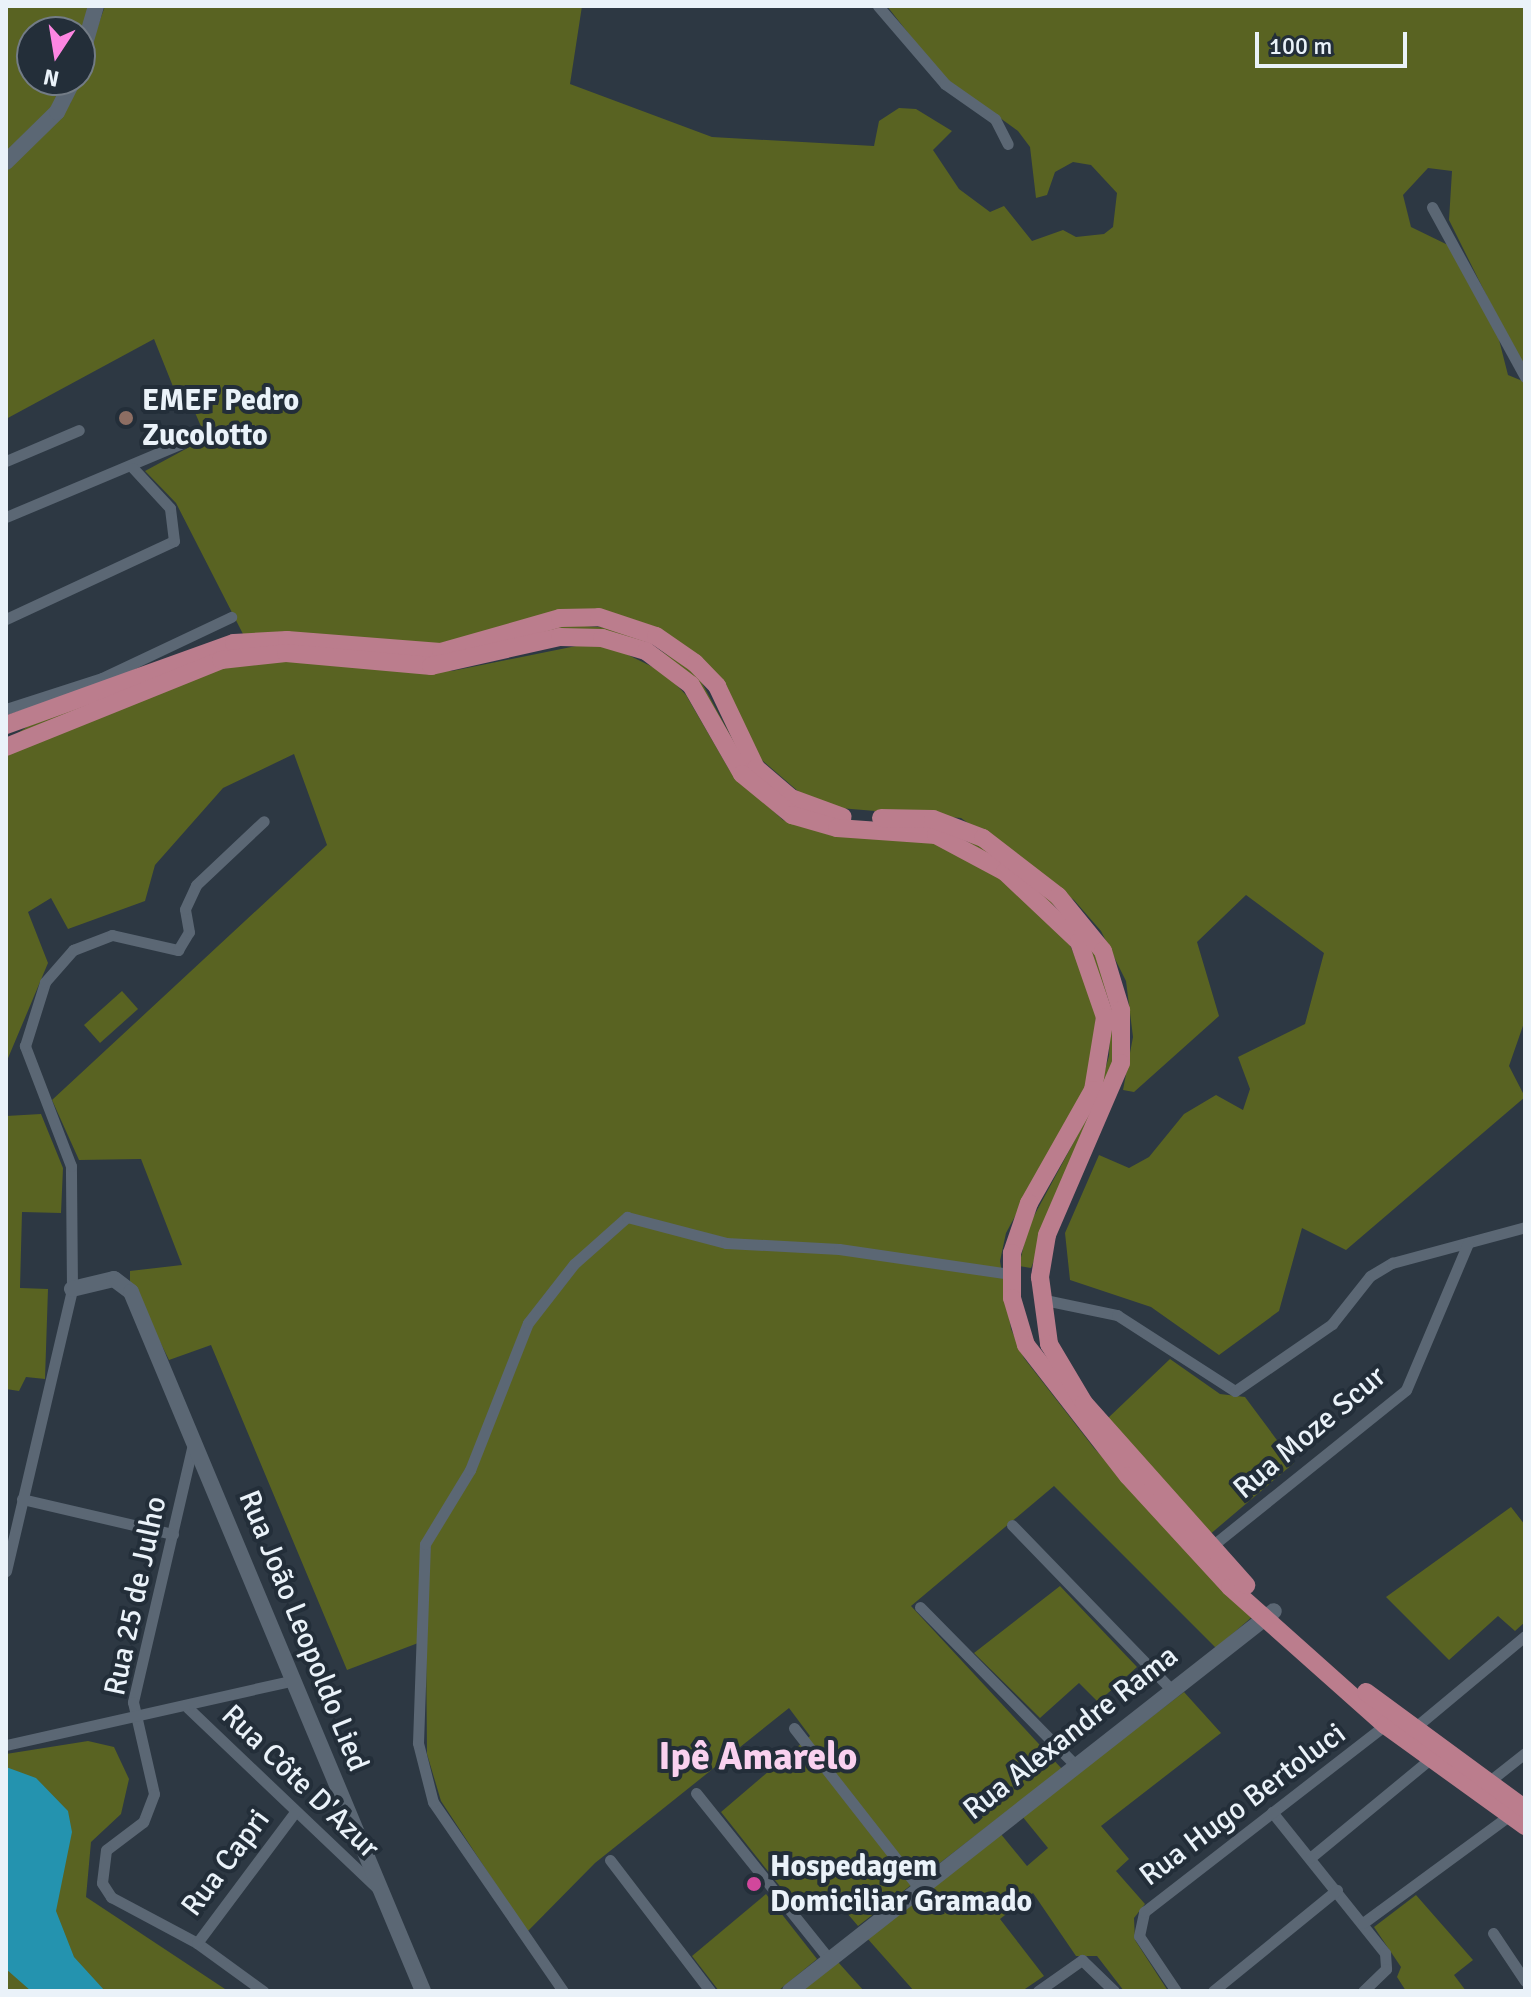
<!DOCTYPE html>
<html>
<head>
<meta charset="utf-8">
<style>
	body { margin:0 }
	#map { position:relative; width:1531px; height:1997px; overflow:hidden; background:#2d3843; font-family:Signika,sans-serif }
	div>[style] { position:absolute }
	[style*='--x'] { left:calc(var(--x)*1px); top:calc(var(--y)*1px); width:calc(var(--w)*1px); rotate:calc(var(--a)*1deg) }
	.green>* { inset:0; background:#596322 }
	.water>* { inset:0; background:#2493af }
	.street>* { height:11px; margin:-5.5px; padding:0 5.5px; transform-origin:5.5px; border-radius:5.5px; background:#5b6774 }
	.secondary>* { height:16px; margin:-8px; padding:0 8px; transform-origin:8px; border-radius:8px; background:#5b6774 }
	.primary>* { height:18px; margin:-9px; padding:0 9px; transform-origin:9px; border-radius:9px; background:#bb7d8d }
	.dots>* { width:22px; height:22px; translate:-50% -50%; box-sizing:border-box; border:4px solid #232e39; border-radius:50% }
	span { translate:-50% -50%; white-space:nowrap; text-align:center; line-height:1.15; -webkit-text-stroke:8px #232e39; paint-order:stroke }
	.poi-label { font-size:30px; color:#eaf2f9; font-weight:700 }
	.left { translate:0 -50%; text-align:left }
	.street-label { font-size:30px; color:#eaf2f9 }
	.district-label { font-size:38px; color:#fad1ef; font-weight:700 }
	.frame { position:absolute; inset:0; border:8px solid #eaf2f9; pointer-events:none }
	.north { position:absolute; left:16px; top:16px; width:80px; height:80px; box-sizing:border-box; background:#232e39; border:2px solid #737c86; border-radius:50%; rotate:192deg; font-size:22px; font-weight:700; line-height:32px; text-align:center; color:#eaf2f9 }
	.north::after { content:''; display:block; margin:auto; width:28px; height:36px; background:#fd86e2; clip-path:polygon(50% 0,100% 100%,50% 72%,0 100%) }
	.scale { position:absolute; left:1255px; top:32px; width:152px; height:36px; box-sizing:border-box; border:4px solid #eaf2f9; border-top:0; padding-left:10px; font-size:24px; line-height:28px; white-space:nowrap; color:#eaf2f9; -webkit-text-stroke:6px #232e39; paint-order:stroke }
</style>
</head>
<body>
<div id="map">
	<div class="green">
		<i style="clip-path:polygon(6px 6px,89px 6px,80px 39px,80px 32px,32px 32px,32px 80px,66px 80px,51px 108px,6px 154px)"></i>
		<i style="clip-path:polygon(105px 6px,582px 6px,570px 84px,712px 137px,874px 146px,879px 121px,899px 108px,916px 109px,952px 131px,933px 150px,959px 189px,990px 212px,1004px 206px,1032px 241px,1063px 230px,1076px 237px,1104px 234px,1113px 227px,1117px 193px,1091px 165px,1073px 162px,1055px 172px,1047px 195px,1036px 198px,1030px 147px,1018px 131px,941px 75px,887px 6px,1525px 6px,1525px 373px,1449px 220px,1452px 171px,1428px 168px,1403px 195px,1411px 227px,1448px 245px,1495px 324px,1508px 375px,1525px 382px,1525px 1020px,1509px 1066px,1525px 1097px,1346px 1250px,1302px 1228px,1279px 1311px,1219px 1355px,1151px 1307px,1070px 1280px,1065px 1233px,1099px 1155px,1129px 1168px,1149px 1157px,1184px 1114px,1216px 1095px,1243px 1110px,1250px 1089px,1238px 1057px,1305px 1024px,1324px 953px,1246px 895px,1197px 942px,1219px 1016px,1134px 1092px,1123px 1090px,1133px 1037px,1126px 981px,1101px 931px,1074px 900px,961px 818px,839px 808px,799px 792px,756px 755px,725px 689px,613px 614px,451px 646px,243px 634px,176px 503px,145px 471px,206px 438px,190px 401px,180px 404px,154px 339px,6px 419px,6px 169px,70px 104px)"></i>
		<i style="clip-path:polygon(559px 624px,624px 629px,696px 672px,748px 768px,797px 808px,840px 822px,925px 824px,965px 834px,1035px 885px,1065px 911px,1079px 927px,1102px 966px,1112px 994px,1115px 1058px,1031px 1268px,1019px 1266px,1028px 1227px,1096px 1101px,1109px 1056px,1111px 1007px,1086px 940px,1065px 914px,964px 839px,925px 826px,855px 824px,825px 820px,797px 810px,773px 795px,742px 763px,698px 684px,653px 649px,585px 631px,431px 660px,260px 648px,207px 659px,6px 741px,43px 716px,227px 649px,285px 645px,433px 658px)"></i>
		<i style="clip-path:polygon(586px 644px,616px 649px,665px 673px,686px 695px,730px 771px,783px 820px,830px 835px,934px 843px,988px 867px,1067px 938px,1097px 1008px,1090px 1078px,1006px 1233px,1000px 1261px,1011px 1329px,1024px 1358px,1094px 1448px,1252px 1617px,1216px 1648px,1054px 1486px,911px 1606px,1062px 1769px,858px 1926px,830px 1893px,802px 1914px,721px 1812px,810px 1736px,789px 1708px,595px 1863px,527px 1932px,441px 1801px,427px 1754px,426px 1640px,347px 1670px,211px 1345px,169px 1360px,130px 1281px,130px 1271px,182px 1265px,141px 1159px,79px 1160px,52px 1100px,327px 845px,294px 754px,223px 788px,155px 865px,145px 901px,68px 929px,51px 898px,28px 912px,48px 963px,6px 1063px,6px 755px,200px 673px,260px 660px,452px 671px)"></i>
		<i style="clip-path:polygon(122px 991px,138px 1009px,100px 1043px,84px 1025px)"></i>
		<i style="clip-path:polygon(41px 1114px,63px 1168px,61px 1213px,22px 1212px,20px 1288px,48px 1289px,45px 1379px,26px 1377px,19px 1391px,6px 1389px,6px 1116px)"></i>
		<i style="clip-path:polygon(1170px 1359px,1220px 1394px,1245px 1397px,1294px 1463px,1208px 1536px,1107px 1419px)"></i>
		<i style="clip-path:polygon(1511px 1507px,1525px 1525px,1525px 1622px,1515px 1631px,1498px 1616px,1449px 1660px,1386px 1597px)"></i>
		<i style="clip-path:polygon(1060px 1586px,1137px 1667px,1098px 1702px,1079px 1683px,1040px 1718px,974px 1653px)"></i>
		<i style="clip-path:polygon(1184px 1692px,1221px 1733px,1101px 1826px,1129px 1859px,1116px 1871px,1145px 1904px,1134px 1918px,1135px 1940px,1168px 1991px,1124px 1991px,1097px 1956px,1076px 1956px,1033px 1893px,1000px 1919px,1044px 1976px,1022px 1991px,914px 1991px,867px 1938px,1000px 1833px,1027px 1866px,1048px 1848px,1022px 1816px)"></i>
		<i style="clip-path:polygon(88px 1741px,114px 1747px,129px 1779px,121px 1814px,91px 1842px,86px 1897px,228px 1991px,6px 1991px,6px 1754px)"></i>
		<i style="clip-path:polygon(766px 1894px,817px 1959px,778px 1991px,719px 1991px,692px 1956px)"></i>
		<i style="clip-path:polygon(1416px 1895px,1473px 1960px,1454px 1975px,1466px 1991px,1406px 1991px,1397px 1977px,1401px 1967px,1374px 1927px)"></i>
		<i style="clip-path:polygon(838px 1962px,864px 1991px,802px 1991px)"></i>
	</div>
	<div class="water">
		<i style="clip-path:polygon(6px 1767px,36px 1778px,68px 1811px,72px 1832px,56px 1911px,74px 1957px,105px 1991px,31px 1991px,6px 1969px)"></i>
	</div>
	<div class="street">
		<i style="--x:878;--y:6;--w:103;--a:49.3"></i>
		<i style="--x:945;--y:84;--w:61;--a:35"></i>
		<i style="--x:995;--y:119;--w:28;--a:63"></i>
		<i style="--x:1432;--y:207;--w:194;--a:61.3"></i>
		<i style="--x:6;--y:461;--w:79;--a:-23"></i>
		<i style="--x:6;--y:517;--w:212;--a:-22.8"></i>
		<i style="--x:6;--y:619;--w:185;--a:-24.9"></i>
		<i style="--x:174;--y:541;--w:33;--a:-97"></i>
		<i style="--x:170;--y:508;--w:54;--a:-132.8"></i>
		<i style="--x:6;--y:709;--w:101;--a:-17.9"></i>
		<i style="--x:102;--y:678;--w:143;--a:-25.3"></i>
		<i style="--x:1040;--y:1299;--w:79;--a:11.7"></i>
		<i style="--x:1117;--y:1315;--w:140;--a:32.8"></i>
		<i style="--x:1235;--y:1391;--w:118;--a:-34.6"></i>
		<i style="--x:1332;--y:1324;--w:61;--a:-51.6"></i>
		<i style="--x:1370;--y:1276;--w:26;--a:-31"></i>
		<i style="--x:1392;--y:1263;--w:138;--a:-15.1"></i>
		<i style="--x:193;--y:1444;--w:265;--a:103.1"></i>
		<i style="--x:133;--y:1702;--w:94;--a:77.1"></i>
		<i style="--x:154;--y:1794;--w:30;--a:111"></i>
		<i style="--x:143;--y:1822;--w:46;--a:142.9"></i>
		<i style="--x:106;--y:1850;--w:33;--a:97"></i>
		<i style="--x:102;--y:1883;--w:17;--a:57"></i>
		<i style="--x:111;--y:1897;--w:98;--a:28.1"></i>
		<i style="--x:197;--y:1943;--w:82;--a:36"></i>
		<i style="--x:22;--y:1499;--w:155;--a:13.1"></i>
		<i style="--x:1012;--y:1525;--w:228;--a:45.9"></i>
		<i style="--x:1207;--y:1550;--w:255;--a:-38.8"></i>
		<i style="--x:1406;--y:1390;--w:160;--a:-67.1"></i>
		<i style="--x:6;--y:1571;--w:290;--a:-76.8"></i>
		<i style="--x:72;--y:1289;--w:123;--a:-90.5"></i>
		<i style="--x:71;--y:1166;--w:129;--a:-111"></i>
		<i style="--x:25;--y:1046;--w:67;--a:-72.6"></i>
		<i style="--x:45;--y:982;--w:43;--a:-48.8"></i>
		<i style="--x:73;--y:950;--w:42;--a:-21"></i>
		<i style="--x:112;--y:935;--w:68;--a:12.8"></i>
		<i style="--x:178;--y:950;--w:21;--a:-59"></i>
		<i style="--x:189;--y:932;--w:23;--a:-100"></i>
		<i style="--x:185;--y:909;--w:26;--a:-65"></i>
		<i style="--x:196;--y:885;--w:93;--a:-43.3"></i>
		<i style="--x:920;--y:1607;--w:221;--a:45.5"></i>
		<i style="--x:188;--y:1708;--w:264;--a:43.6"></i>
		<i style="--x:794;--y:1728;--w:203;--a:52"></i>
		<i style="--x:1412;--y:1730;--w:147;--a:-39.8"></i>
		<i style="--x:6;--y:1745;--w:291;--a:-12.7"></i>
		<i style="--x:1487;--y:1783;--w:48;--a:-38.3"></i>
		<i style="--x:696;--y:1793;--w:213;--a:51.3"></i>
		<i style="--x:1272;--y:1812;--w:181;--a:51.3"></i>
		<i style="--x:1385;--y:1953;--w:16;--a:86"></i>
		<i style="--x:1386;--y:1969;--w:32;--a:136"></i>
		<i style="--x:1310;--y:1858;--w:156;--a:-39.5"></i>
		<i style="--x:610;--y:1860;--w:165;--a:52.6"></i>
		<i style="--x:1363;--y:1923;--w:187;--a:-36.3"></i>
		<i style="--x:1493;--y:1933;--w:58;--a:56.3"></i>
		<i style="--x:197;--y:1943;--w:164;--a:-53.2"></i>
		<i style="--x:563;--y:1991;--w:229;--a:-124.5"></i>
		<i style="--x:433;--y:1802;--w:61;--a:-104.3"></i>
		<i style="--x:418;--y:1743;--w:199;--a:-88"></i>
		<i style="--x:425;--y:1544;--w:87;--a:-58.7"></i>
		<i style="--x:470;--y:1470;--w:158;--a:-68.5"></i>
		<i style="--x:528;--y:1323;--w:75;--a:-52.1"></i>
		<i style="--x:574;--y:1264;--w:71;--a:-41.6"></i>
		<i style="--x:627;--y:1217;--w:102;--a:14.7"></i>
		<i style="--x:726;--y:1243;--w:113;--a:3"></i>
		<i style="--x:839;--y:1249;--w:174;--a:8.3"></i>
		<i style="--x:1038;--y:1991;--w:54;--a:-35.2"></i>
		<i style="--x:1082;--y:1960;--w:45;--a:44.1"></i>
		<i style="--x:1176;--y:1991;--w:66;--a:-123.9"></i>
		<i style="--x:1139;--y:1936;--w:25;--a:-78"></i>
		<i style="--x:1144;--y:1912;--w:305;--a:-37.8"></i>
		<i style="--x:1213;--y:1991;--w:160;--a:-39.2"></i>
	</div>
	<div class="secondary">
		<i style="--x:80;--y:61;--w:57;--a:-73.8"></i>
		<i style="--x:6;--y:162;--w:71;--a:-44.4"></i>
		<i style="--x:57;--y:112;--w:36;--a:-63"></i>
		<i style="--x:72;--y:1289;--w:43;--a:-13.4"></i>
		<i style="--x:114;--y:1279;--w:21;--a:37"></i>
		<i style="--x:131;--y:1292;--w:758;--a:67.33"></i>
		<i style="--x:790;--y:1991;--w:615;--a:-38.14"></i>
	</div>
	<div class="primary">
		<i style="--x:6;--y:725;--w:242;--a:-19.8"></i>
		<i style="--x:234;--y:643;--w:53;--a:-3.2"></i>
		<i style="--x:287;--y:640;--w:154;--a:4.5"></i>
		<i style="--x:441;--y:652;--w:124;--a:-15.9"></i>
		<i style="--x:560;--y:618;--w:39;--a:-1"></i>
		<i style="--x:599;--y:617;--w:60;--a:18.4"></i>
		<i style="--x:656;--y:636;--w:47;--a:34.7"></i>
		<i style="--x:695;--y:663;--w:32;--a:46"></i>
		<i style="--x:717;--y:686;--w:91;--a:64.6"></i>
		<i style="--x:756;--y:768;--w:46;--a:40.6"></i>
		<i style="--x:791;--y:798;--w:55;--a:20.1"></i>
		<i style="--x:6;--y:747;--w:232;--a:-22"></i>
		<i style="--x:221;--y:660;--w:65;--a:-6.1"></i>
		<i style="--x:286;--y:653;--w:146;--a:5.1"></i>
		<i style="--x:431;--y:666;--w:132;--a:-12.7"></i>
		<i style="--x:560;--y:637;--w:42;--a:1.4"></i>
		<i style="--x:602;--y:638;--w:46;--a:16.5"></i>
		<i style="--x:646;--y:651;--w:56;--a:37.1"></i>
		<i style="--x:691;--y:685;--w:103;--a:60.2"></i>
		<i style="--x:742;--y:774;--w:65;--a:39.4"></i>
		<i style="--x:792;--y:815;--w:47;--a:16.1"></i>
		<i style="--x:837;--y:828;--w:99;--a:4"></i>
		<i style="--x:936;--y:835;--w:78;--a:28.2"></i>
		<i style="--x:1005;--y:872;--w:102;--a:43.4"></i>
		<i style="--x:1079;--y:942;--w:79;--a:70.9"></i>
		<i style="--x:1105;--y:1017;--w:74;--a:99.3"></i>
		<i style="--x:1093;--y:1090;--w:130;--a:119.5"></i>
		<i style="--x:1029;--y:1203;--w:53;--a:108.8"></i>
		<i style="--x:1012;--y:1253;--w:45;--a:90"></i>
		<i style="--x:1012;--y:1298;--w:49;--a:73.4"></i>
		<i style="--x:1026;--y:1345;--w:166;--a:52.1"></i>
		<i style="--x:1128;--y:1476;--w:151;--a:47.4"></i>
		<i style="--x:1230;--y:1587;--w:208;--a:41.7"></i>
		<i style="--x:1385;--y:1725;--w:173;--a:35.8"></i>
		<i style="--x:881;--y:818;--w:52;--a:1.1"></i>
		<i style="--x:933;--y:819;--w:53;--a:20.8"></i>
		<i style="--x:983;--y:838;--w:95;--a:37.7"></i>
		<i style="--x:1058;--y:896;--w:71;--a:50.7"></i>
		<i style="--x:1103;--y:951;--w:62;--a:73"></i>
		<i style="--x:1121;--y:1010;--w:53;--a:90"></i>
		<i style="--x:1121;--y:1063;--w:187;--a:113.3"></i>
		<i style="--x:1047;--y:1235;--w:43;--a:99.5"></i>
		<i style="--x:1040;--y:1277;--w:68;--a:82.3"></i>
		<i style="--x:1049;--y:1344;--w:69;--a:59.3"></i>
		<i style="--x:1084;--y:1403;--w:244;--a:48.3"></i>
		<i style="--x:1366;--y:1692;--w:197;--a:36.3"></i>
	</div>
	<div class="dots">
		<i style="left:126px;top:418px;background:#8d6e63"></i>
		<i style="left:754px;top:1884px;background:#d1479c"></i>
	</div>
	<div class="poi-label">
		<span class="left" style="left:142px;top:418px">EMEF Pedro<br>Zucolotto</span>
		<span class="left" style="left:770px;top:1884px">Hospedagem<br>Domiciliar Gramado</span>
	</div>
	<div class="street-label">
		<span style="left:1310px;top:1433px;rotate:-40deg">Rua Moze Scur</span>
		<span style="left:136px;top:1596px;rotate:-78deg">Rua 25 de Julho</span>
		<span style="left:303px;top:1631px;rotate:68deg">Rua João Leopoldo Lied</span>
		<span style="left:1071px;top:1733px;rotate:-38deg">Rua Alexandre Rama</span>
		<span style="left:300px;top:1782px;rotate:44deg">Rua Côte D'Azur</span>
		<span style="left:1243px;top:1805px;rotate:-37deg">Rua Hugo Bertoluci</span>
		<span style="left:226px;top:1863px;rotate:-53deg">Rua Capri</span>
	</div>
	<div class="district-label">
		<span style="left:758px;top:1757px">Ipê Amarelo</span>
	</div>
	<div class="frame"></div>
	<div class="north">N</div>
	<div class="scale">100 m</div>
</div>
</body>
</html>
